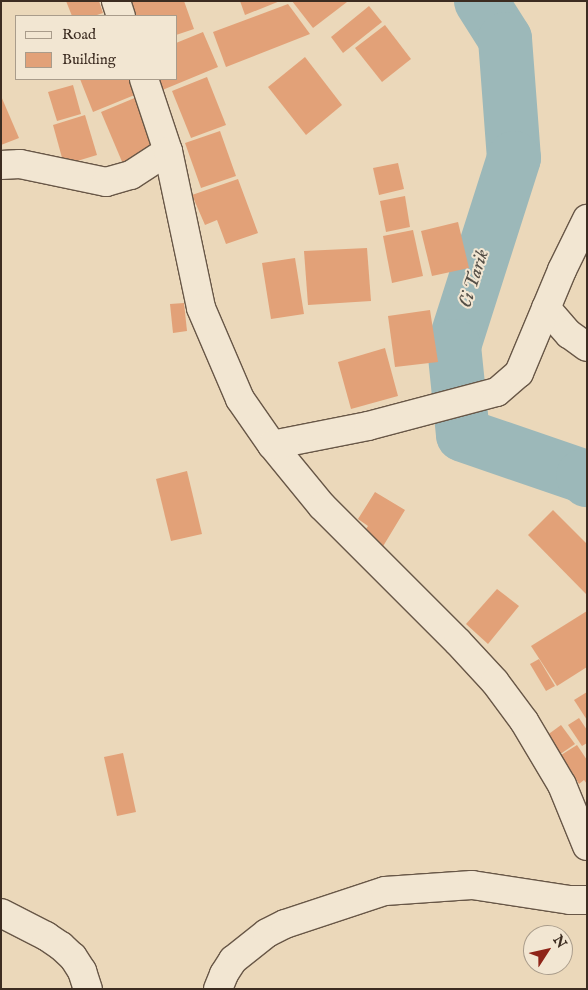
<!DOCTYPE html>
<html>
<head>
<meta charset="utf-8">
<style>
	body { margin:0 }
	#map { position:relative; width:588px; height:990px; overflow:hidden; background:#ebd8ba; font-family:"IM FELL English",serif }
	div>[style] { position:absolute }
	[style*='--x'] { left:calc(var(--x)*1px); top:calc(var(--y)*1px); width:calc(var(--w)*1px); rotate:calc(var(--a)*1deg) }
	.river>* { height:54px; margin:-27px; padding:0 27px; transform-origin:27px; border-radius:27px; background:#9cb8b9 }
	.building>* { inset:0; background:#e2a178 }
	.roads { filter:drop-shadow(1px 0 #685747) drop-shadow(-1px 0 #685747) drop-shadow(0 1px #685747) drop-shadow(0 -1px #685747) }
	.minor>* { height:28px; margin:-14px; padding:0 14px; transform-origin:14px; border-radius:14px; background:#f2e6d2 }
	.tertiary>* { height:28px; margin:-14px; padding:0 14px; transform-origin:14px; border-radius:14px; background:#f2e6d2 }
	span { translate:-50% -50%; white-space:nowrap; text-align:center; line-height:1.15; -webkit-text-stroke:4px #f2e6d2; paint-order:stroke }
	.water-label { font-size:19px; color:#544f47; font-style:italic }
	.frame { position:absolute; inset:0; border:2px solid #3c2c21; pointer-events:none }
	.legend { position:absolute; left:15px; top:15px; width:162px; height:65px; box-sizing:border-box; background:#f2e6d2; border:1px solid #a99c8b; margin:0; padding:6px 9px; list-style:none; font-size:15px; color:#3c2c21 }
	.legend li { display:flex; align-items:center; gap:10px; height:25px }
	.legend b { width:25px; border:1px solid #a99c8b }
	.north { position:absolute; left:523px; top:925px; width:50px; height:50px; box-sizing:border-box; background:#f2e6d2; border:1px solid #a99c8b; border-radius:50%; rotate:55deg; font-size:14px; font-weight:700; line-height:20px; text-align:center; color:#3c2c21 }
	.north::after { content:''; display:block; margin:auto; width:18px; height:22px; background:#8f2418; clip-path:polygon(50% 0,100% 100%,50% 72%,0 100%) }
</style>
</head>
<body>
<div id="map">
	<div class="river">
		<i style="--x:481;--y:1;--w:45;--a:57.7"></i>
		<i style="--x:505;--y:39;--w:119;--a:85.7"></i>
		<i style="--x:514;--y:158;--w:197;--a:107.7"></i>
		<i style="--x:454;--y:346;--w:89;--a:84.2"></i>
		<i style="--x:463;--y:435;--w:127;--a:18.9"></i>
		<i style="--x:583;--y:476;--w:6;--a:45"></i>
	</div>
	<div class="building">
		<i style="clip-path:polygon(66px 1px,99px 1px,103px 13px,94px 16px,72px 16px)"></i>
		<i style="clip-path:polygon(128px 1px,184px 1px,194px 29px,176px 35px,176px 16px,134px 16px)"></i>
		<i style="clip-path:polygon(240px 1px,280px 1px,245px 15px)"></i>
		<i style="clip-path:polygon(292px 1px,346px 1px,347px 2px,313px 28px)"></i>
		<i style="clip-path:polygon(288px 4px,310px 34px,226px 67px,213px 32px)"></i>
		<i style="clip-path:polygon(369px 6px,382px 22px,343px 53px,331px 37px)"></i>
		<i style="clip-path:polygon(385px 25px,411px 59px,382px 82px,355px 48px)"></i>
		<i style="clip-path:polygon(203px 32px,218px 67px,160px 91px,155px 79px,176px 79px,176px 43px)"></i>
		<i style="clip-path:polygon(305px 57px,342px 105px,306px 135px,268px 87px)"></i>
		<i style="clip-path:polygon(207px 77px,226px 125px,191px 138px,172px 91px)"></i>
		<i style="clip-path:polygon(80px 79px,131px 79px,137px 94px,93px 112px)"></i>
		<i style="clip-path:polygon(73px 85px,81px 114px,57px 121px,48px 92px)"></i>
		<i style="clip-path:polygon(1px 96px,19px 138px,1px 145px)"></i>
		<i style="clip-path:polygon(137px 97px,159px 149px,123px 164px,101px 112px)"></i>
		<i style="clip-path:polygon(85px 115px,97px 155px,64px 165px,53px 125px)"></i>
		<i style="clip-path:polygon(220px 131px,236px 176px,201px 188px,185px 143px)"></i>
		<i style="clip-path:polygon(398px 163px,404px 189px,379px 195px,373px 168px)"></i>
		<i style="clip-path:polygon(238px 179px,258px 233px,226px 244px,217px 220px,205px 225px,192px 195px)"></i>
		<i style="clip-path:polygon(405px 196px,410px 227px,386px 232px,380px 201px)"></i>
		<i style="clip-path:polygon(458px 222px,469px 268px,432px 276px,421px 231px)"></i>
		<i style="clip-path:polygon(413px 230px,423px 276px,392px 283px,383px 236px)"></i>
		<i style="clip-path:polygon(367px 248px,371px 301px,308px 305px,304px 251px)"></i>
		<i style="clip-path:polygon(295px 258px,304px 314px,271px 319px,262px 263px)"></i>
		<i style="clip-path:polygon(184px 303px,187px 331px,173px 333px,170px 304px)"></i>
		<i style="clip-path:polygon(430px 310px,438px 362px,395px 367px,388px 316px)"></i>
		<i style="clip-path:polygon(385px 348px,398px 396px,351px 409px,338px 362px)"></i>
		<i style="clip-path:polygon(187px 471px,202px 534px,171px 541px,156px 479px)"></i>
		<i style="clip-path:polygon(375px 492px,405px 510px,382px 548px,362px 535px,368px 526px,358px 519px)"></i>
		<i style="clip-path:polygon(553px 510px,587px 544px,587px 595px,528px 535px)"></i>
		<i style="clip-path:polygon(497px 589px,519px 606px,488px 644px,466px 624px)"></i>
		<i style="clip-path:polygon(587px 611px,587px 667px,557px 686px,531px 646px)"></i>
		<i style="clip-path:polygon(539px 659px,555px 686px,546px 691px,530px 664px)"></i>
		<i style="clip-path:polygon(587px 692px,587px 720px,574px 700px)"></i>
		<i style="clip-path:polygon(579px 718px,587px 730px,587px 743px,582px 746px,568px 725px)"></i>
		<i style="clip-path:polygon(561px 725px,575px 744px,559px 755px,546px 736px)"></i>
		<i style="clip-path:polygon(577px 745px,587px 760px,587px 784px,584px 780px,579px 784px,561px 755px)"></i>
		<i style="clip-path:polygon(123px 753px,136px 812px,117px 816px,104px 757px)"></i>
	</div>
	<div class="roads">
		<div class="minor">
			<i style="--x:1;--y:165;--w:19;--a:-3"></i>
			<i style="--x:20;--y:164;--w:88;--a:11.8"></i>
			<i style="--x:106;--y:182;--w:26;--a:-16"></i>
			<i style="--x:131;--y:175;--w:44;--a:-33"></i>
			<i style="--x:546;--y:308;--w:35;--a:49"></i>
			<i style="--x:569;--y:334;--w:22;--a:36"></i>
			<i style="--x:1;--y:913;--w:51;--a:27.1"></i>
			<i style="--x:46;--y:936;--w:18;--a:34"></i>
			<i style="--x:61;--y:946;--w:16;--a:43"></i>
			<i style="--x:73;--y:957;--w:17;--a:57"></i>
			<i style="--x:82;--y:971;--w:19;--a:72"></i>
			<i style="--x:218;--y:989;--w:16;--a:-68"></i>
			<i style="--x:224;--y:974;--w:17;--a:-57"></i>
			<i style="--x:233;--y:960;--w:43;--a:-38.5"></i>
			<i style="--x:267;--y:933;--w:20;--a:-27"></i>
			<i style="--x:285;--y:924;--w:105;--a:-18.3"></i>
			<i style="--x:385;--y:891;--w:87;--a:-3.9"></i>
			<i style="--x:472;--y:885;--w:99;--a:8.7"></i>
			<i style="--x:570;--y:900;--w:17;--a:0"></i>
		</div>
		<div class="tertiary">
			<i style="--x:116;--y:1;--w:16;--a:72"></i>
			<i style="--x:144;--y:79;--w:76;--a:71.6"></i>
			<i style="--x:168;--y:151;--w:160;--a:78.1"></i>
			<i style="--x:201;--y:308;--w:99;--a:66.8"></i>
			<i style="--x:240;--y:399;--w:56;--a:55.2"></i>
			<i style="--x:272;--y:445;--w:79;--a:50.7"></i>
			<i style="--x:322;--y:506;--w:192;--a:45"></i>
			<i style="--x:458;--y:642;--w:54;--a:47.2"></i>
			<i style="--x:495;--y:682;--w:49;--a:53.4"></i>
			<i style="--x:524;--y:721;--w:74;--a:59.3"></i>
			<i style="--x:562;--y:785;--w:66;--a:67.7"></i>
			<i style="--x:272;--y:445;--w:98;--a:-11.2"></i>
			<i style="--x:368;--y:426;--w:133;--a:-14.8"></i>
			<i style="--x:497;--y:392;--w:29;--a:-41"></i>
			<i style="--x:519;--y:373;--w:112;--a:-67.3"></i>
			<i style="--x:562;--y:270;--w:57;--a:-63.9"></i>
		</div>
	</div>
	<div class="water-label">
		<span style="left:475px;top:279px;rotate:-72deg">Ci Tarik</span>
	</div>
	<div class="frame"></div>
	<ul class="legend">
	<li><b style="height:6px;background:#f2e6d2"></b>Road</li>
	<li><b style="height:14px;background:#e2a178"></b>Building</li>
	</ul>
	<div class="north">N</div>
</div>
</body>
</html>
